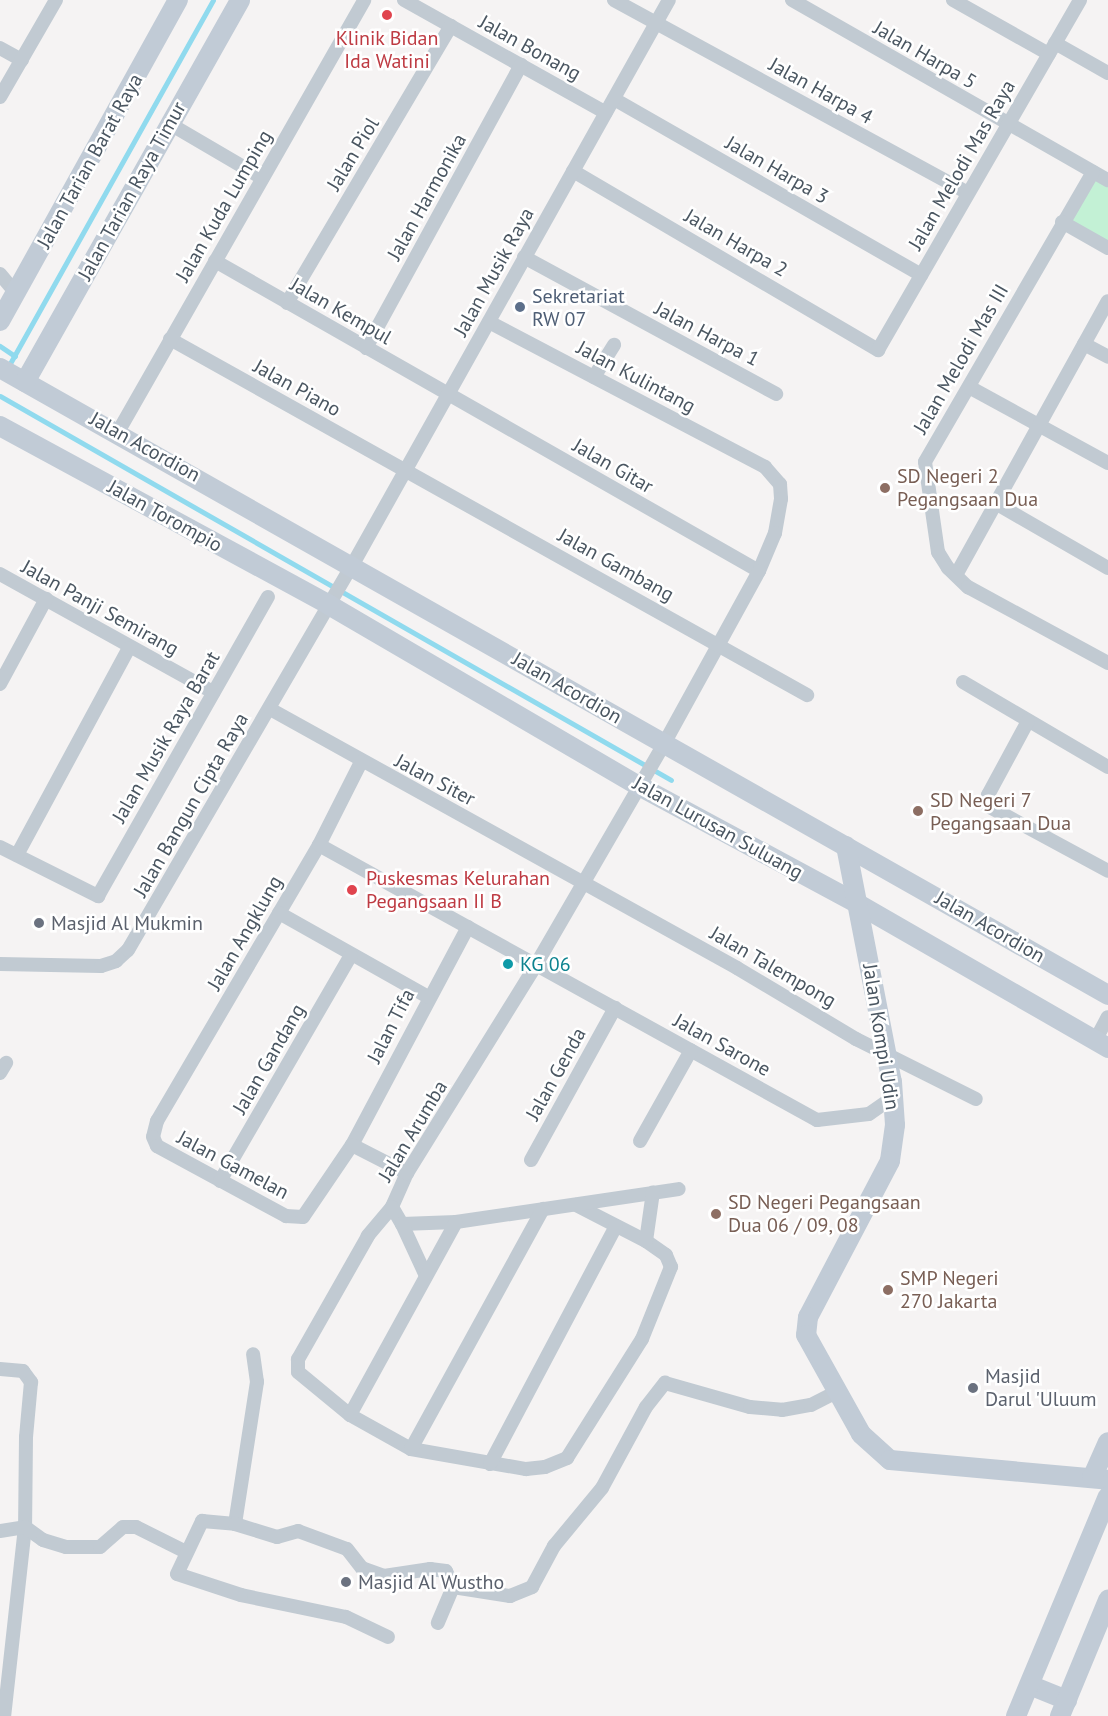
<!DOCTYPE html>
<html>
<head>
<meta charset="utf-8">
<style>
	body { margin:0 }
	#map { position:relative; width:1108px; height:1716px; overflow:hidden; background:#f5f3f3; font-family:"PT Sans",sans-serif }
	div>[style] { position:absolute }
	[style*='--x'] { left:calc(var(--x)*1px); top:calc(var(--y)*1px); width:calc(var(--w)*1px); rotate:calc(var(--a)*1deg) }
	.green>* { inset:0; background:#c3f1d5 }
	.stream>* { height:5px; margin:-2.5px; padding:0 2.5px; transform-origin:2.5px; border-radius:2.5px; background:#90daee }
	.street>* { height:14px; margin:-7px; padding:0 7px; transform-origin:7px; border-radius:7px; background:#c1cad2 }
	.secondary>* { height:20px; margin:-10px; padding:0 10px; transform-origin:10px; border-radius:10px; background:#c1cbd6 }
	.dots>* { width:16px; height:16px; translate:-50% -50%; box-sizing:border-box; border:3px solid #fff; border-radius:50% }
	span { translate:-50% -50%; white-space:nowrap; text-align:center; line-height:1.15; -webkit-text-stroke:5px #fff; paint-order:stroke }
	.health-label { font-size:20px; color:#be3a42 }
	.left { translate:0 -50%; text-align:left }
	.street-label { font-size:20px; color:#4a5661 }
	.service-label { font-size:20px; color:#4e5e75 }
	.education-label { font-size:20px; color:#785e54 }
	.worship-label { font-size:20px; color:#5b616d }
	.culture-label { font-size:20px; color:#0d838f }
</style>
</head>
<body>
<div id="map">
	<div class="green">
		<i style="clip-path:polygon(1093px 179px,1108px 187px,1108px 243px,1070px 221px)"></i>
	</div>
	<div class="stream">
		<i style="--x:0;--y:346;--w:18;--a:34"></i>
		<i style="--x:8;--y:367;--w:420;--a:-60.8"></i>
		<i style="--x:0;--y:396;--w:773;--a:29.78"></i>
	</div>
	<div class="street">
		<i style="--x:404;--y:0;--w:231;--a:29.2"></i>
		<i style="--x:614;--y:0;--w:403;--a:28.6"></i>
		<i style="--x:792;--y:0;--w:364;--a:29.7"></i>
		<i style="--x:953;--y:0;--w:110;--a:29.4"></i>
		<i style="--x:1055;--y:43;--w:61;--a:29.5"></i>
		<i style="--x:0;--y:48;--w:25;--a:29"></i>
		<i style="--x:0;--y:97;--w:112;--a:-60"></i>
		<i style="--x:614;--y:99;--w:354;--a:29.8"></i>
		<i style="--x:170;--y:124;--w:107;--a:30.4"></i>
		<i style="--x:573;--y:171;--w:354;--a:30.4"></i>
		<i style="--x:878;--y:350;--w:404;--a:-60"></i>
		<i style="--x:1093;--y:172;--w:335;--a:120.1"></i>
		<i style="--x:925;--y:462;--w:91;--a:81.8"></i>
		<i style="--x:938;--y:552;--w:19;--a:58"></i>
		<i style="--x:948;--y:568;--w:28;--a:44"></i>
		<i style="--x:968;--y:587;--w:159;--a:28.5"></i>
		<i style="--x:1062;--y:222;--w:53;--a:29.5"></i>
		<i style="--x:524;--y:257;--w:287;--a:28.5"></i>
		<i style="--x:215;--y:261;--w:626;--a:29.68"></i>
		<i style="--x:0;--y:274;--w:26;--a:50"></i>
		<i style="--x:287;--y:303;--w:322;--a:-59.4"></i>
		<i style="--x:489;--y:322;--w:312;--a:27.7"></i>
		<i style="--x:765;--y:467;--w:23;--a:49"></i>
		<i style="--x:780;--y:484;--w:15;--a:86"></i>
		<i style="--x:781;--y:499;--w:35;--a:100"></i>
		<i style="--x:775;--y:533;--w:41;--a:112.8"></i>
		<i style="--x:759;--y:571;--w:197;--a:118.8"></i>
		<i style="--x:664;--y:744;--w:255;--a:120.1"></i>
		<i style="--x:536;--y:965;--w:245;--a:121.8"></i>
		<i style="--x:407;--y:1173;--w:37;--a:114"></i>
		<i style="--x:392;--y:1207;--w:38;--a:130"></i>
		<i style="--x:368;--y:1236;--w:142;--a:119.6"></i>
		<i style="--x:298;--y:1359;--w:13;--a:90"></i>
		<i style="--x:298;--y:1372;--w:67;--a:39.6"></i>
		<i style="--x:350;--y:1415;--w:70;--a:29.1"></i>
		<i style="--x:411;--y:1449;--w:117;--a:9.9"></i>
		<i style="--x:526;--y:1469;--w:19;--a:-6"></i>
		<i style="--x:545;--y:1467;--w:24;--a:-22"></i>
		<i style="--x:567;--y:1458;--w:141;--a:-57.8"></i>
		<i style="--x:642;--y:1339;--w:78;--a:-68.1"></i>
		<i style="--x:671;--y:1267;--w:13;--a:-113"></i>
		<i style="--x:666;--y:1255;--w:24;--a:-145"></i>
		<i style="--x:646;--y:1241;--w:79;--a:-152.8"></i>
		<i style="--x:170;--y:339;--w:730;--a:29.2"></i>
		<i style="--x:1084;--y:344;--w:27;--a:28"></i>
		<i style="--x:366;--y:348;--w:323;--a:-61.3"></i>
		<i style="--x:594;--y:377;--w:38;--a:-58"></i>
		<i style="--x:969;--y:387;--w:158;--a:28.7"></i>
		<i style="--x:118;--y:432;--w:497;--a:-60.3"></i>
		<i style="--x:997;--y:504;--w:128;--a:30"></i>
		<i style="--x:0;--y:574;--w:244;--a:29"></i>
		<i style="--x:956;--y:575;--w:313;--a:-61"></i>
		<i style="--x:963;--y:682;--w:168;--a:30.4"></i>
		<i style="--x:0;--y:684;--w:97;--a:-61.6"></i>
		<i style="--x:270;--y:709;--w:534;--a:29.01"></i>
		<i style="--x:737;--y:968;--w:139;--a:30.8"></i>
		<i style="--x:856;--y:1039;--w:134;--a:26.6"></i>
		<i style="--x:1028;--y:721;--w:84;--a:118.4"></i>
		<i style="--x:988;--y:795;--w:11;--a:90"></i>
		<i style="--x:988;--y:806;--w:136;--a:28.4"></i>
		<i style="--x:361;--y:762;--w:93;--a:116.8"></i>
		<i style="--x:319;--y:845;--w:320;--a:120.4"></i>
		<i style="--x:157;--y:1121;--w:16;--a:104"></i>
		<i style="--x:153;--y:1137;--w:10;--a:66"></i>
		<i style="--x:157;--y:1146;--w:147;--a:28.5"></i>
		<i style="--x:286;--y:1216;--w:17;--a:3"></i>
		<i style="--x:303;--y:1217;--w:87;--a:-55.8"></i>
		<i style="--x:352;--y:1145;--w:247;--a:-62"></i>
		<i style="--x:319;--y:845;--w:569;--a:28.91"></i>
		<i style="--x:817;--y:1120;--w:52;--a:-6.6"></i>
		<i style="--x:869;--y:1114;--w:29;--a:-35"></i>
		<i style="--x:0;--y:847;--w:110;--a:26.6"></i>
		<i style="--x:98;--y:896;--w:344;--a:-60.4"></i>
		<i style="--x:17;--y:855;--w:235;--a:-61.6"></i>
		<i style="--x:279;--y:913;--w:171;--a:29.4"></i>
		<i style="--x:0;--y:964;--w:101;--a:1.1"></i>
		<i style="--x:101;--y:966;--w:16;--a:-18"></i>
		<i style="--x:116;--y:961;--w:16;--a:-43"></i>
		<i style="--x:128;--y:950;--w:447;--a:-59.8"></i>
		<i style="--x:353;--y:564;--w:646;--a:-60.74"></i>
		<i style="--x:1095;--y:1041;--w:27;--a:-62"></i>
		<i style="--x:0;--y:1073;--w:12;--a:-59"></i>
		<i style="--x:640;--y:1141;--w:104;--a:-60.7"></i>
		<i style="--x:352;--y:1145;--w:62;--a:27"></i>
		<i style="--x:531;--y:1160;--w:174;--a:-61.1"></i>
		<i style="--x:220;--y:1181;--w:261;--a:-59.9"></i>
		<i style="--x:392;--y:1207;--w:20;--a:60"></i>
		<i style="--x:402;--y:1224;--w:54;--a:-2.1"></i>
		<i style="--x:456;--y:1222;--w:225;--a:-8.4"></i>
		<i style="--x:402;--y:1224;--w:57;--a:65.2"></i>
		<i style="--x:646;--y:1241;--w:49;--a:-81.9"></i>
		<i style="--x:0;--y:1369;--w:23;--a:5"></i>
		<i style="--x:23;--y:1371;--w:14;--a:54"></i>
		<i style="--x:31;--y:1382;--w:55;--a:95.2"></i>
		<i style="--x:26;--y:1437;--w:90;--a:90.6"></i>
		<i style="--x:25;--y:1527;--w:190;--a:96.3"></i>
		<i style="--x:350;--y:1415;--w:220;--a:-61.2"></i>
		<i style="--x:411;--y:1449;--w:274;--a:-61.2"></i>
		<i style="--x:490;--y:1464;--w:269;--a:-62.1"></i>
		<i style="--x:235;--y:1524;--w:144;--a:-81.2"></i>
		<i style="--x:257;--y:1382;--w:28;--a:-98"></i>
		<i style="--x:0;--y:1531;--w:25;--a:-9"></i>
		<i style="--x:25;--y:1527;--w:22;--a:36"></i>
		<i style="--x:43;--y:1540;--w:24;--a:17"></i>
		<i style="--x:66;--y:1547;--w:34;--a:0"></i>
		<i style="--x:100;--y:1547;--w:30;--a:-41"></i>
		<i style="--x:123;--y:1527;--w:13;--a:0"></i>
		<i style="--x:136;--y:1527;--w:56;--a:26.6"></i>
		<i style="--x:453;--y:1587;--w:58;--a:9"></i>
		<i style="--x:510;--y:1596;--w:24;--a:-22"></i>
		<i style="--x:532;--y:1587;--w:47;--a:-61.8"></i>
		<i style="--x:554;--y:1546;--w:75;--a:-50.4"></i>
		<i style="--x:602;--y:1488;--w:92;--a:-61.5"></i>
		<i style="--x:646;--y:1407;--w:31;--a:-52"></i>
		<i style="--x:665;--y:1383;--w:88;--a:15.8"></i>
		<i style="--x:750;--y:1407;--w:32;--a:5"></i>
		<i style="--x:782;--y:1410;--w:29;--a:-10"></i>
		<i style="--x:811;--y:1405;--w:28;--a:-27"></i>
		<i style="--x:388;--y:1637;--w:47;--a:-154.5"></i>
		<i style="--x:346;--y:1617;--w:107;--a:-168.2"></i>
		<i style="--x:241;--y:1595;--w:67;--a:-161.8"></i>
		<i style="--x:177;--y:1574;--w:59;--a:-64.7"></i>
		<i style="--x:202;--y:1521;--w:33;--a:5"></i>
		<i style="--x:235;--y:1524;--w:44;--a:17.2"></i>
		<i style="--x:277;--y:1537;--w:22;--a:-16"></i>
		<i style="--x:298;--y:1531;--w:52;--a:20.2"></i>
		<i style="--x:347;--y:1549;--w:24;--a:52"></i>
		<i style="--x:362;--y:1568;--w:23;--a:20"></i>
		<i style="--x:384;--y:1576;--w:47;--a:-8.7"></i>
		<i style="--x:430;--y:1569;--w:16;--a:7"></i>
		<i style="--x:446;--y:1571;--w:17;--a:66"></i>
		<i style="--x:453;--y:1587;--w:39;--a:113"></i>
	</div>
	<div class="secondary">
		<i style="--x:0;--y:321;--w:367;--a:-61"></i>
		<i style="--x:0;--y:368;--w:1273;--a:29.5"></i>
		<i style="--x:25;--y:382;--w:438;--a:-60.6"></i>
		<i style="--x:0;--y:426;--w:375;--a:28.5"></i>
		<i style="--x:329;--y:605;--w:359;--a:30.3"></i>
		<i style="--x:639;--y:786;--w:249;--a:28.3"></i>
		<i style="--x:858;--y:904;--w:289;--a:29.9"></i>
		<i style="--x:846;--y:846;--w:240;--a:79"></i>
		<i style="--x:892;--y:1082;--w:43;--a:86"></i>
		<i style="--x:895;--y:1125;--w:36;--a:98"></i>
		<i style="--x:890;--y:1161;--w:176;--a:117.7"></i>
		<i style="--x:808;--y:1317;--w:18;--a:96"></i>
		<i style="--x:806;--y:1335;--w:113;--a:60.9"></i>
		<i style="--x:861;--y:1434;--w:39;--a:42"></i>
		<i style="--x:890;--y:1460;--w:219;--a:5.2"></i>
		<i style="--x:1092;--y:1478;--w:39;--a:-66"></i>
		<i style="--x:1032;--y:1686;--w:38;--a:22"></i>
		<i style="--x:1016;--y:1716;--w:238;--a:-67.3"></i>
		<i style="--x:1060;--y:1716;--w:126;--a:-67.5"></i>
	</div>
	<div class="dots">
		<i style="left:387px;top:15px;background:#e0444e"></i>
		<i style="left:520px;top:307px;background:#5c6f8a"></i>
		<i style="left:885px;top:488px;background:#8d6e63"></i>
		<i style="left:918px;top:811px;background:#8d6e63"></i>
		<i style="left:352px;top:890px;background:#e0444e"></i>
		<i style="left:39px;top:923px;background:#6b7280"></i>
		<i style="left:508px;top:964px;background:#0f9aa8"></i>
		<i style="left:716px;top:1214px;background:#8d6e63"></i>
		<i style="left:888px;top:1290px;background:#8d6e63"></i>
		<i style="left:973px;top:1388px;background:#6b7280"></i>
		<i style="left:346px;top:1582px;background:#6b7280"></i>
	</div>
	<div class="health-label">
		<span style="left:387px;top:50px">Klinik Bidan<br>Ida Watini</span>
		<span class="left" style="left:366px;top:890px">Puskesmas Kelurahan<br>Pegangsaan II B</span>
	</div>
	<div class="street-label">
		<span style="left:530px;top:48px;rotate:29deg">Jalan Bonang</span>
		<span style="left:925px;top:55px;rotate:30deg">Jalan Harpa 5</span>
		<span style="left:821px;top:91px;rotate:29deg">Jalan Harpa 4</span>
		<span style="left:353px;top:154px;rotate:-59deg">Jalan Piol</span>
		<span style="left:90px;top:161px;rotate:-61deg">Jalan Tarian Barat Raya</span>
		<span style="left:962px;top:165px;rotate:-60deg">Jalan Melodi Mas Raya</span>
		<span style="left:777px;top:170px;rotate:30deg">Jalan Harpa 3</span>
		<span style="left:132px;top:191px;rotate:-61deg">Jalan Tarian Raya Timur</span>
		<span style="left:427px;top:197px;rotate:-61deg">Jalan Harmonika</span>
		<span style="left:224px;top:206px;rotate:-60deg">Jalan Kuda Lumping</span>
		<span style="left:736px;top:243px;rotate:30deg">Jalan Harpa 2</span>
		<span style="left:494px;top:272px;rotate:-61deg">Jalan Musik Raya</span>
		<span style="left:341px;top:311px;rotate:30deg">Jalan Kempul</span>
		<span style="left:707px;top:334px;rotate:28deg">Jalan Harpa 1</span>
		<span style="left:961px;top:359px;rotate:-60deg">Jalan Melodi Mas III</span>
		<span style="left:636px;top:377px;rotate:28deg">Jalan Kulintang</span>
		<span style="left:297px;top:388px;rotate:29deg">Jalan Piano</span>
		<span style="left:145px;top:447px;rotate:29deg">Jalan Acordion</span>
		<span style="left:613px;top:466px;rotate:30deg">Jalan Gitar</span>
		<span style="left:165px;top:516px;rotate:29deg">Jalan Torompio</span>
		<span style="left:616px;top:565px;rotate:29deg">Jalan Gambang</span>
		<span style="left:100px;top:608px;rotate:29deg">Jalan Panji Semirang</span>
		<span style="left:567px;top:688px;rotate:30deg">Jalan Acordion</span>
		<span style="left:166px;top:737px;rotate:-60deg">Jalan Musik Raya Barat</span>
		<span style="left:435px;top:780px;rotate:28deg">Jalan Siter</span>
		<span style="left:191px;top:805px;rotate:-60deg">Jalan Bangun Cipta Raya</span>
		<span style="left:718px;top:828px;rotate:29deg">Jalan Lurusan Suluang</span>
		<span style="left:990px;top:927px;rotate:30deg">Jalan Acordion</span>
		<span style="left:245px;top:933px;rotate:-60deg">Jalan Angklung</span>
		<span style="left:773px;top:967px;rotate:30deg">Jalan Talempong</span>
		<span style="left:391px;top:1026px;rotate:-63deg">Jalan Tifa</span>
		<span style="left:881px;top:1037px;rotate:81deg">Jalan Kompi Udin</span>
		<span style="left:722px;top:1045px;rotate:29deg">Jalan Sarone</span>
		<span style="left:269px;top:1059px;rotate:-60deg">Jalan Gandang</span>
		<span style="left:556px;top:1074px;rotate:-61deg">Jalan Genda</span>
		<span style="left:413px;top:1131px;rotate:-59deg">Jalan Arumba</span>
		<span style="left:233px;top:1165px;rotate:28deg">Jalan Gamelan</span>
	</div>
	<div class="service-label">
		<span class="left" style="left:532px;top:308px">Sekretariat<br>RW 07</span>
	</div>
	<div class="education-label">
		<span class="left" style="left:897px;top:488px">SD Negeri 2<br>Pegangsaan Dua</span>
		<span class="left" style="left:930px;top:812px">SD Negeri 7<br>Pegangsaan Dua</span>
		<span class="left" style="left:728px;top:1214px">SD Negeri Pegangsaan<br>Dua 06 / 09, 08</span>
		<span class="left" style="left:900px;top:1290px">SMP Negeri<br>270 Jakarta</span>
	</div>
	<div class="worship-label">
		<span class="left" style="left:51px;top:923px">Masjid Al Mukmin</span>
		<span class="left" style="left:985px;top:1388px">Masjid<br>Darul 'Uluum</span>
		<span class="left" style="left:358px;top:1582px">Masjid Al Wustho</span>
	</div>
	<div class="culture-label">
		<span class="left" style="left:520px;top:964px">KG 06</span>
	</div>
</div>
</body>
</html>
